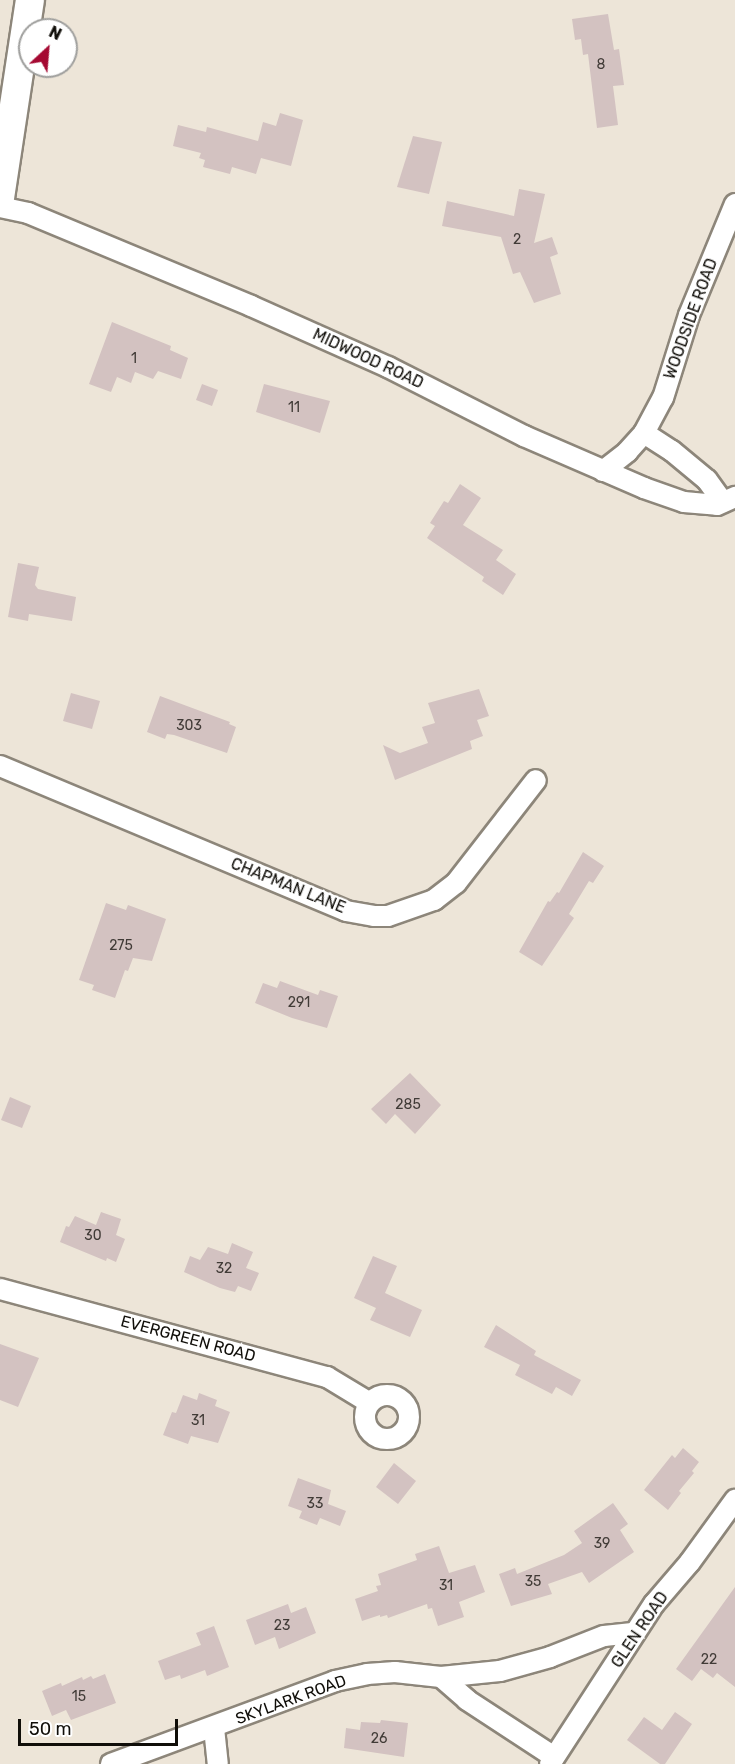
<!DOCTYPE html>
<html>
<head>
<meta charset="utf-8">
<style>
	body { margin:0 }
	#map { position:relative; width:735px; height:1764px; overflow:hidden; background:#ede5d8; font-family:Rubik,sans-serif }
	div>[style] { position:absolute }
	[style*='--x'] { left:calc(var(--x)*1px); top:calc(var(--y)*1px); width:calc(var(--w)*1px); rotate:calc(var(--a)*1deg) }
	.building>* { inset:0; background:#d3c2c1 }
	.roads { filter:drop-shadow(2px 0 #8d867a) drop-shadow(-2px 0 #8d867a) drop-shadow(0 2px #8d867a) drop-shadow(0 -2px #8d867a) }
	.street>* { height:20px; margin:-10px; padding:0 10px; transform-origin:10px; border-radius:10px; background:#fff }
	.street>.ring { margin:-10px; padding:0; box-sizing:content-box; background:none; border:20px solid #fff; border-radius:50% }
	.secondary>* { height:28px; margin:-14px; padding:0 14px; transform-origin:14px; border-radius:14px; background:#fff }
	span { translate:-50% -50%; white-space:nowrap; text-align:center; line-height:1.15; -webkit-text-stroke:4.5px #fff; paint-order:stroke }
	.number-label { font-size:14px; color:#413b37 }
	.number-label span { -webkit-text-stroke-width:0 }
	.street-label { font-size:16px; color:#100e09 }
	.north { position:absolute; left:18px; top:18px; width:60px; height:60px; box-sizing:border-box; background:#fff; border:2px solid #9f9f9d; border-radius:50%; rotate:26deg; font-size:16px; font-weight:700; line-height:24px; text-align:center; color:#100e09 }
	.north::after { content:''; display:block; margin:auto; width:21px; height:27px; background:#a50932; clip-path:polygon(50% 0,100% 100%,50% 72%,0 100%) }
	.scale { position:absolute; left:18px; top:1719px; width:160px; height:27px; box-sizing:border-box; border:3px solid #100e09; border-top:0; padding-left:8px; font-size:18px; line-height:21px; white-space:nowrap; color:#100e09; -webkit-text-stroke:4px #fff; paint-order:stroke }
</style>
</head>
<body>
<div id="map">
	<div class="building">
		<i style="clip-path:polygon(608px 14px,614px 50px,619px 49px,624px 85px,613px 86px,618px 125px,597px 128px,588px 54px,583px 55px,581px 39px,575px 40px,572px 19px)"></i>
		<i style="clip-path:polygon(280px 113px,303px 120px,291px 166px,261px 158px,256px 174px,232px 167px,230px 174px,203px 167px,205px 160px,199px 158px,201px 153px,173px 146px,178px 125px,206px 132px,207px 127px,258px 141px,263px 122px,276px 126px)"></i>
		<i style="clip-path:polygon(413px 136px,442px 142px,429px 194px,397px 187px)"></i>
		<i style="clip-path:polygon(519px 189px,545px 194px,534px 243px,552px 237px,558px 254px,550px 257px,561px 294px,534px 303px,520px 272px,513px 274px,501px 237px,442px 226px,447px 201px,514px 216px)"></i>
		<i style="clip-path:polygon(112px 322px,171px 346px,170px 350px,188px 358px,181px 379px,158px 371px,153px 379px,135px 372px,131px 383px,117px 377px,111px 392px,89px 384px)"></i>
		<i style="clip-path:polygon(202px 384px,218px 390px,212px 406px,196px 400px)"></i>
		<i style="clip-path:polygon(264px 384px,330px 401px,320px 433px,256px 412px)"></i>
		<i style="clip-path:polygon(460px 484px,481px 498px,463px 525px,503px 550px,496px 560px,516px 574px,503px 595px,482px 581px,484px 577px,427px 538px,435px 526px,430px 523px,444px 501px,448px 503px)"></i>
		<i style="clip-path:polygon(18px 563px,39px 567px,35px 585px,38px 589px,76px 597px,72px 621px,29px 614px,28px 621px,8px 617px)"></i>
		<i style="clip-path:polygon(479px 689px,489px 716px,477px 720px,483px 736px,470px 741px,472px 749px,395px 780px,383px 745px,400px 753px,428px 743px,422px 727px,435px 723px,428px 703px)"></i>
		<i style="clip-path:polygon(71px 693px,100px 701px,92px 729px,63px 721px)"></i>
		<i style="clip-path:polygon(160px 696px,230px 722px,229px 724px,236px 727px,227px 753px,174px 735px,167px 734px,165px 739px,147px 732px)"></i>
		<i style="clip-path:polygon(583px 852px,604px 866px,593px 883px,589px 881px,569px 914px,574px 918px,542px 966px,519px 952px,548px 901px,550px 902px,557px 892px,559px 893px)"></i>
		<i style="clip-path:polygon(106px 903px,126px 910px,128px 905px,166px 919px,152px 961px,133px 958px,128px 971px,125px 970px,115px 998px,92px 990px,94px 985px,79px 980px)"></i>
		<i style="clip-path:polygon(280px 981px,318px 995px,320px 990px,338px 996px,327px 1028px,292px 1018px,255px 1003px,263px 983px,277px 988px)"></i>
		<i style="clip-path:polygon(410px 1073px,441px 1105px,415px 1134px,395px 1114px,386px 1124px,371px 1109px)"></i>
		<i style="clip-path:polygon(10px 1097px,31px 1106px,22px 1128px,1px 1120px)"></i>
		<i style="clip-path:polygon(101px 1212px,121px 1219px,116px 1235px,125px 1239px,116px 1262px,107px 1258px,106px 1261px,60px 1242px,66px 1226px,69px 1227px,75px 1216px,96px 1225px)"></i>
		<i style="clip-path:polygon(232px 1243px,253px 1252px,246px 1268px,259px 1273px,251px 1291px,238px 1286px,235px 1292px,220px 1288px,184px 1272px,190px 1256px,200px 1260px,208px 1247px,228px 1254px)"></i>
		<i style="clip-path:polygon(373px 1256px,397px 1266px,385px 1293px,422px 1310px,410px 1337px,370px 1320px,376px 1308px,354px 1298px)"></i>
		<i style="clip-path:polygon(496px 1325px,536px 1351px,534px 1355px,581px 1380px,572px 1396px,556px 1387px,552px 1394px,515px 1375px,520px 1365px,484px 1347px)"></i>
		<i style="clip-path:polygon(0 1344px,39px 1358px,18px 1407px,0 1400px)"></i>
		<i style="clip-path:polygon(199px 1393px,217px 1400px,215px 1406px,230px 1412px,218px 1443px,191px 1436px,188px 1444px,163px 1435px,172px 1412px,176px 1413px,183px 1395px,197px 1400px)"></i>
		<i style="clip-path:polygon(683px 1448px,699px 1462px,692px 1471px,694px 1473px,679px 1491px,681px 1493px,668px 1510px,644px 1490px,672px 1455px,675px 1458px)"></i>
		<i style="clip-path:polygon(394px 1463px,416px 1481px,398px 1504px,376px 1487px)"></i>
		<i style="clip-path:polygon(298px 1478px,331px 1490px,328px 1504px,346px 1511px,340px 1526px,320px 1518px,317px 1525px,299px 1518px,302px 1511px,288px 1506px)"></i>
		<i style="clip-path:polygon(613px 1503px,628px 1524px,620px 1530px,634px 1552px,589px 1583px,582px 1572px,548px 1584px,552px 1594px,511px 1606px,499px 1574px,515px 1568px,517px 1574px,564px 1555px,582px 1543px,574px 1531px)"></i>
		<i style="clip-path:polygon(439px 1546px,449px 1573px,475px 1565px,485px 1592px,459px 1602px,464px 1617px,438px 1626px,432px 1608px,428px 1609px,427px 1604px,388px 1618px,387px 1615px,380px 1617px,380px 1615px,362px 1621px,355px 1599px,378px 1591px,376px 1586px,381px 1585px,378px 1574px,417px 1560px,415px 1554px)"></i>
		<i style="clip-path:polygon(735px 1587px,735px 1687px,717px 1673px,713px 1678px,701px 1669px,692px 1681px,676px 1669px)"></i>
		<i style="clip-path:polygon(288px 1604px,291px 1613px,306px 1607px,316px 1633px,279px 1649px,275px 1637px,255px 1645px,246px 1620px)"></i>
		<i style="clip-path:polygon(214px 1626px,229px 1667px,207px 1676px,205px 1670px,181px 1679px,180px 1675px,165px 1680px,158px 1661px,201px 1645px,196px 1633px)"></i>
		<i style="clip-path:polygon(105px 1674px,116px 1703px,71px 1720px,66px 1710px,52px 1716px,42px 1691px,61px 1683px,62px 1686px,82px 1677px,83px 1680px,91px 1676px,93px 1679px)"></i>
		<i style="clip-path:polygon(675px 1712px,692px 1724px,665px 1764px,660px 1764px,627px 1740px,644px 1717px,662px 1730px)"></i>
		<i style="clip-path:polygon(381px 1720px,408px 1723px,404px 1757px,344px 1748px,346px 1728px,360px 1730px,361px 1722px,380px 1723px)"></i>
	</div>
	<div class="roads">
		<div class="street">
			<i style="--x:0;--y:207;--w:29;--a:12"></i>
			<i style="--x:28;--y:213;--w:242;--a:22.6"></i>
			<i style="--x:251;--y:306;--w:150;--a:24"></i>
			<i style="--x:388;--y:367;--w:153;--a:26.9"></i>
			<i style="--x:524;--y:436;--w:131;--a:23.4"></i>
			<i style="--x:644;--y:488;--w:42;--a:19.3"></i>
			<i style="--x:684;--y:502;--w:33;--a:5"></i>
			<i style="--x:717;--y:505;--w:20;--a:-24"></i>
			<i style="--x:644;--y:433;--w:33;--a:33"></i>
			<i style="--x:672;--y:451;--w:45;--a:39.6"></i>
			<i style="--x:707;--y:480;--w:27;--a:54"></i>
			<i style="--x:603;--y:471;--w:31;--a:-38"></i>
			<i style="--x:627;--y:452;--w:25;--a:-48"></i>
			<i style="--x:644;--y:433;--w:40;--a:-62"></i>
			<i style="--x:663;--y:398;--w:87;--a:-72.6"></i>
			<i style="--x:689;--y:315;--w:120;--a:-67.5"></i>
			<i style="--x:0;--y:766;--w:375;--a:22.7"></i>
			<i style="--x:346;--y:911;--w:28;--a:10"></i>
			<i style="--x:374;--y:916;--w:14;--a:0"></i>
			<i style="--x:388;--y:916;--w:49;--a:-19.2"></i>
			<i style="--x:434;--y:900;--w:28;--a:-38"></i>
			<i style="--x:456;--y:883;--w:130;--a:-52.2"></i>
			<i style="--x:0;--y:1289;--w:339;--a:15.1"></i>
			<i style="--x:327;--y:1377;--w:50;--a:31.2"></i>
			<i class="ring" style="left:365px;top:1395px;width:24px;height:24px"></i>
			<i style="--x:441;--y:1677;--w:35;--a:41"></i>
			<i style="--x:467;--y:1700;--w:104;--a:33.2"></i>
			<i style="--x:214;--y:1728;--w:36;--a:84"></i>
			<i style="--x:111;--y:1764;--w:239;--a:-20.3"></i>
			<i style="--x:335;--y:1681;--w:33;--a:-12"></i>
			<i style="--x:367;--y:1674;--w:28;--a:-4"></i>
			<i style="--x:395;--y:1672;--w:46;--a:6.2"></i>
			<i style="--x:441;--y:1677;--w:59;--a:-5.8"></i>
			<i style="--x:500;--y:1671;--w:52;--a:-15.6"></i>
			<i style="--x:550;--y:1657;--w:58;--a:-21.3"></i>
			<i style="--x:604;--y:1636;--w:31;--a:-6"></i>
			<i style="--x:550;--y:1764;--w:191;--a:-57"></i>
			<i style="--x:654;--y:1604;--w:55;--a:-49.4"></i>
			<i style="--x:690;--y:1562;--w:77;--a:-54"></i>
		</div>
		<div class="secondary">
			<i style="--x:0;--y:198;--w:200;--a:-81.4"></i>
		</div>
	</div>
	<div class="number-label">
		<span style="left:601px;top:65px">8</span>
		<span style="left:517px;top:240px">2</span>
		<span style="left:134px;top:359px">1</span>
		<span style="left:294px;top:408px">11</span>
		<span style="left:189px;top:726px">303</span>
		<span style="left:121px;top:946px">275</span>
		<span style="left:299px;top:1003px">291</span>
		<span style="left:408px;top:1105px">285</span>
		<span style="left:93px;top:1236px">30</span>
		<span style="left:224px;top:1269px">32</span>
		<span style="left:198px;top:1421px">31</span>
		<span style="left:315px;top:1504px">33</span>
		<span style="left:602px;top:1544px">39</span>
		<span style="left:533px;top:1582px">35</span>
		<span style="left:446px;top:1586px">31</span>
		<span style="left:282px;top:1626px">23</span>
		<span style="left:709px;top:1660px">22</span>
		<span style="left:79px;top:1697px">15</span>
		<span style="left:379px;top:1739px">26</span>
	</div>
	<div class="street-label">
		<span style="left:691px;top:319px;rotate:-70deg">WOODSIDE ROAD</span>
		<span style="left:368px;top:359px;rotate:25deg">MIDWOOD ROAD</span>
		<span style="left:288px;top:886px;rotate:22deg">CHAPMAN LANE</span>
		<span style="left:188px;top:1339px;rotate:15deg">EVERGREEN ROAD</span>
		<span style="left:640px;top:1630px;rotate:-56deg">GLEN ROAD</span>
		<span style="left:291px;top:1700px;rotate:-20deg">SKYLARK ROAD</span>
	</div>
	<div class="north">N</div>
	<div class="scale">50 m</div>
</div>
</body>
</html>
